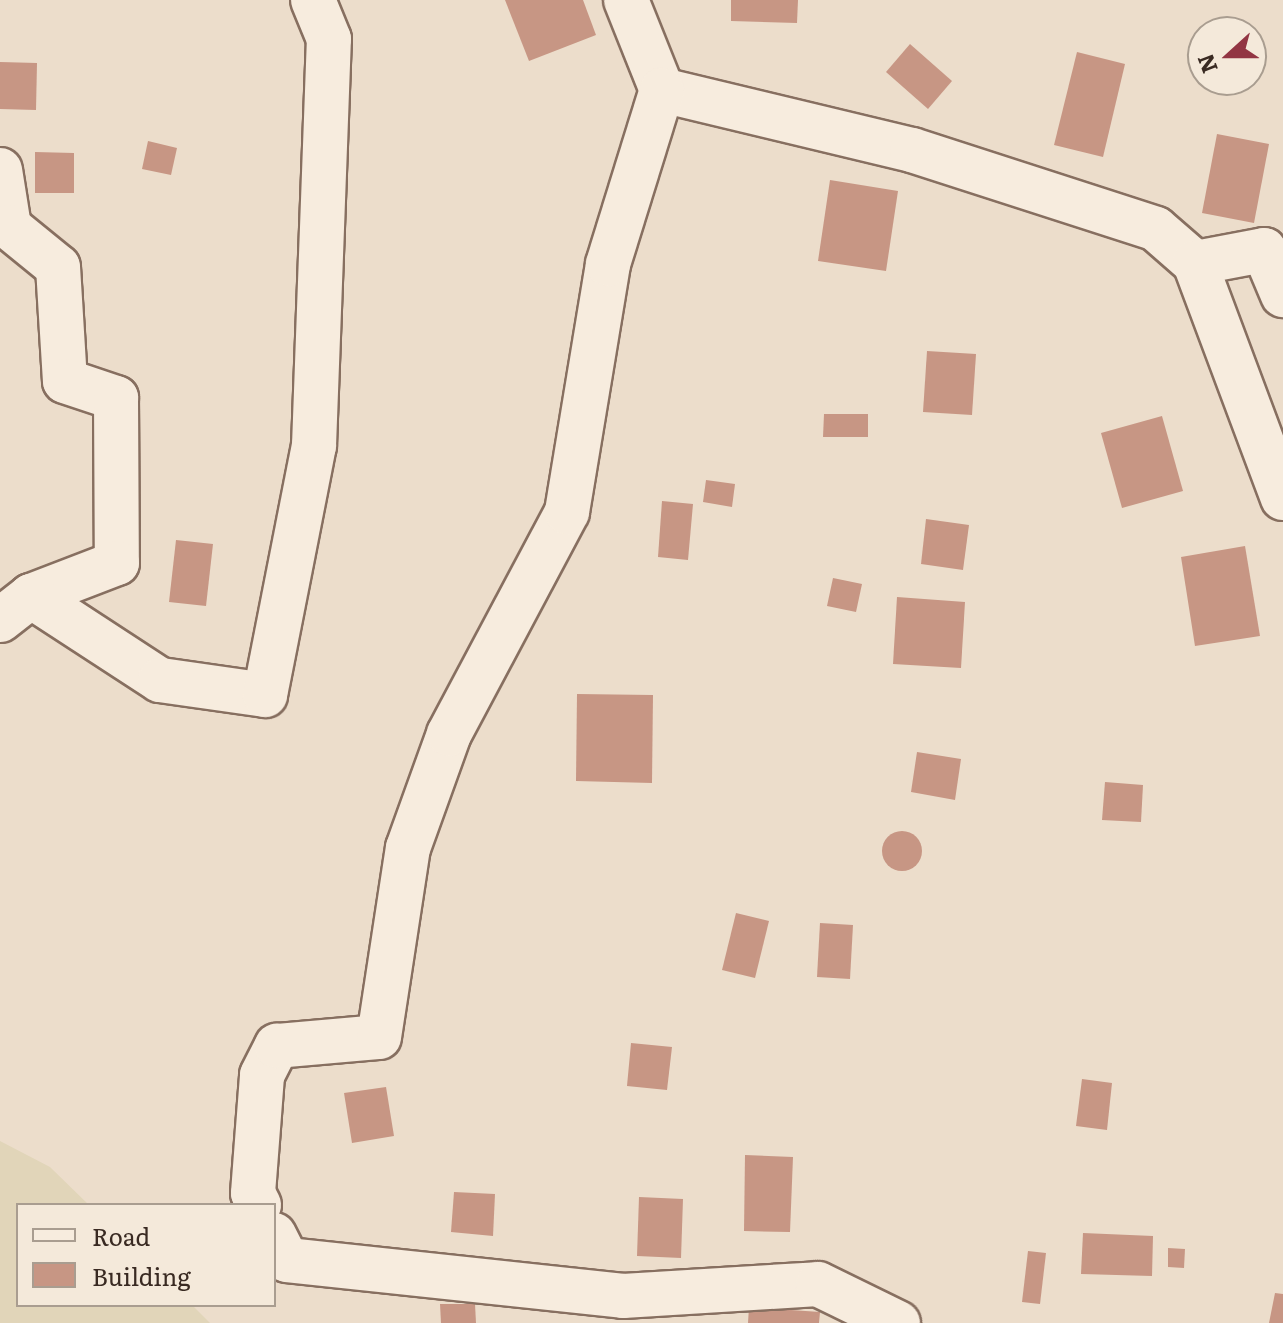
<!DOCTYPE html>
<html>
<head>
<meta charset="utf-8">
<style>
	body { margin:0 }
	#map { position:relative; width:1283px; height:1323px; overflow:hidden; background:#ecddcb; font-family:Literata,serif }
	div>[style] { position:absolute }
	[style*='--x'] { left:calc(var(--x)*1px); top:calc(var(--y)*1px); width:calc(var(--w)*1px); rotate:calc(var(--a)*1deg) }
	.farmland>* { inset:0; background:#e1d5b9 }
	.building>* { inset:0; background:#c79684 }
	.round { border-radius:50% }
	.roads { filter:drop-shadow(2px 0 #876f60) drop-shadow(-2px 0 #876f60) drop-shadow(0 2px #876f60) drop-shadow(0 -2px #876f60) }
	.minor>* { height:44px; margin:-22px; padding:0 22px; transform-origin:22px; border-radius:22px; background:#f7ecde }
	span { translate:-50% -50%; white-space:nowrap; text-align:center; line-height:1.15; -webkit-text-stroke:7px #f4e9da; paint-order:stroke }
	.legend { position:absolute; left:16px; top:1203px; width:260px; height:104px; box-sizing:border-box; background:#f4e9da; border:2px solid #a99d90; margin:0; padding:10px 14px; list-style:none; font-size:24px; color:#392a22 }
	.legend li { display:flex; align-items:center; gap:16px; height:40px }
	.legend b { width:40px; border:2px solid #a99d90 }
	.north { position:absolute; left:1187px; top:16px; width:80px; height:80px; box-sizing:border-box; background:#f4e9da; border:2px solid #a99d90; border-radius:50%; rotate:249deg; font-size:22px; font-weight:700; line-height:32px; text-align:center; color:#392a22 }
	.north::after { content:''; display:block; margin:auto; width:28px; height:36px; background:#923543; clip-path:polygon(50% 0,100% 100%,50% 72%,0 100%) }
</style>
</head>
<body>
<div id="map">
	<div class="farmland">
		<i style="clip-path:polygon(0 1141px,50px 1167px,89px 1205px,18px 1205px,18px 1305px,192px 1305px,210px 1323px,0 1323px)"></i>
	</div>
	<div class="building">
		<i style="clip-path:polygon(505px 0,583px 0,596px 35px,529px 61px)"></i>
		<i style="clip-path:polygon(731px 0,798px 0,797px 23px,731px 21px)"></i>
		<i style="clip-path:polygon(910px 44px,952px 81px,928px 109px,886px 72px)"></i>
		<i style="clip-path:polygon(1077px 52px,1125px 64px,1103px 157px,1054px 145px)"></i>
		<i style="clip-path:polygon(0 62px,37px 63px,36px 110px,0 109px)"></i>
		<i style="clip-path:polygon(1217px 134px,1269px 144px,1254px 223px,1202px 213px)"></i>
		<i style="clip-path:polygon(148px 141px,177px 148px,171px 175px,142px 169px)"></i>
		<i style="clip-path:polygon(35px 152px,74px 153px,74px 193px,35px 193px)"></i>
		<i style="clip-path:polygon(830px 180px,898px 191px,886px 271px,818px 261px)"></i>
		<i style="clip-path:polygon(927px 351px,976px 354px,972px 415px,923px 412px)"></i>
		<i style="clip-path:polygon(824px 414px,868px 414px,868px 437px,823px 437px)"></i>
		<i style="clip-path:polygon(1162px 416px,1183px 491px,1122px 508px,1101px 433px)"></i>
		<i style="clip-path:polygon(706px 480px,735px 484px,732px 507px,703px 502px)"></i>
		<i style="clip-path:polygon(662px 501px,693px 504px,688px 560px,658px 557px)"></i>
		<i style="clip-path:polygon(926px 519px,969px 525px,963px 570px,921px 564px)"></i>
		<i style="clip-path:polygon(176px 540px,213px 544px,206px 606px,169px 602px)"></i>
		<i style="clip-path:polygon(1245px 546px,1260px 636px,1195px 646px,1181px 557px)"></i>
		<i style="clip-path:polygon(833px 578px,862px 584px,856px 612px,827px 606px)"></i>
		<i style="clip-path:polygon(897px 597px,965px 602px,961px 668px,893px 664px)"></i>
		<i style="clip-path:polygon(577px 694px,653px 695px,652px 783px,576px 781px)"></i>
		<i style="clip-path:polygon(917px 752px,961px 759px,955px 800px,911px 792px)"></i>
		<i style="clip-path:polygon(1105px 782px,1143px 785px,1141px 822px,1102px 820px)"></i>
		<i class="round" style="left:882px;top:831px;width:40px;height:40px"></i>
		<i style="clip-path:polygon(736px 913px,769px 921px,755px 978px,722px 970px)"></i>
		<i style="clip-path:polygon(820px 923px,853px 925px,850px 979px,817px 977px)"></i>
		<i style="clip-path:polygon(631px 1043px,672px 1047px,667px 1090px,627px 1086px)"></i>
		<i style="clip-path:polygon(1082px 1079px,1112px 1083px,1107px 1130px,1076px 1126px)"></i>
		<i style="clip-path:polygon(386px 1087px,394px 1136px,352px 1143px,344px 1093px)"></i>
		<i style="clip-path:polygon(745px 1155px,793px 1157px,790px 1232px,744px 1231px)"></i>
		<i style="clip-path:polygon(454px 1192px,495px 1194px,493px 1236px,451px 1232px)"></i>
		<i style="clip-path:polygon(639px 1197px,683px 1199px,681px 1258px,637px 1256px)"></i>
		<i style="clip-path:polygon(1083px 1233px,1153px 1236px,1152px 1276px,1081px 1274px)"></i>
		<i style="clip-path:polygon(1168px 1248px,1185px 1249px,1184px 1268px,1168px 1267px)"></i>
		<i style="clip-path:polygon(1028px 1251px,1046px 1253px,1040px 1304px,1022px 1302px)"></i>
		<i style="clip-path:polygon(1275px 1293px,1283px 1294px,1283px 1323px,1269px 1323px)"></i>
		<i style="clip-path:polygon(440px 1304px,475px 1304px,476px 1323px,441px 1323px)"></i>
		<i style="clip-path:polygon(749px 1307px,820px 1312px,819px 1323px,748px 1323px)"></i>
	</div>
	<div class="roads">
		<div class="minor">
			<i style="--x:626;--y:0;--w:97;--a:68.2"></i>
			<i style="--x:662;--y:90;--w:257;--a:13.5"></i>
			<i style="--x:912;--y:150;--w:256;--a:17.9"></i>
			<i style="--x:1156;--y:229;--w:52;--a:41.1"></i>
			<i style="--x:1195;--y:263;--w:251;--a:69.5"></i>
			<i style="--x:0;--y:170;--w:58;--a:81"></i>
			<i style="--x:9;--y:227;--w:63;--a:39.2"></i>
			<i style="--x:58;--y:267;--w:114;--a:86.5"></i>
			<i style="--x:65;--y:381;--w:54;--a:18.4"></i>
			<i style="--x:116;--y:398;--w:165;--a:89.7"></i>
			<i style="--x:117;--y:563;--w:92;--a:159"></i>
			<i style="--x:31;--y:596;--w:39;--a:142"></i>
			<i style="--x:1195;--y:263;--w:70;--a:-10.7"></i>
			<i style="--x:1264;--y:250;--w:49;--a:67.1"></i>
			<i style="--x:31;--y:596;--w:154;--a:33.1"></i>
			<i style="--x:160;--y:680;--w:106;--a:8.1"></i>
			<i style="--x:265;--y:695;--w:254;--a:-78.9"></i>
			<i style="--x:314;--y:446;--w:407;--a:-87.9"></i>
			<i style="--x:329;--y:39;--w:42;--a:-112.3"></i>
			<i style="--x:259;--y:1205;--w:13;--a:-117"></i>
			<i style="--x:253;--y:1193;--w:118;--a:-85.6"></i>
			<i style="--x:262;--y:1075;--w:33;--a:-63"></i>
			<i style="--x:277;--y:1046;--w:102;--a:-5"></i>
			<i style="--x:379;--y:1037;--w:191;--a:-81.3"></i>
			<i style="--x:408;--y:848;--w:121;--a:-70.2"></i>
			<i style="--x:449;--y:734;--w:251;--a:-62"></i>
			<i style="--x:567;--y:512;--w:251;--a:-80.6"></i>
			<i style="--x:608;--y:264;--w:182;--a:-72.8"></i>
			<i style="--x:274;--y:1235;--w:28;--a:63"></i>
			<i style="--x:287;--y:1260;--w:338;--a:6.1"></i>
			<i style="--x:623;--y:1296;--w:195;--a:-3.5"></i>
			<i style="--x:818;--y:1284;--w:89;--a:26"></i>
		</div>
	</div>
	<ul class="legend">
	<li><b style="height:10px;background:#f7ecde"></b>Road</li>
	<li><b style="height:22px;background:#c79684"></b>Building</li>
	</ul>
	<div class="north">N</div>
</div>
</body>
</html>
